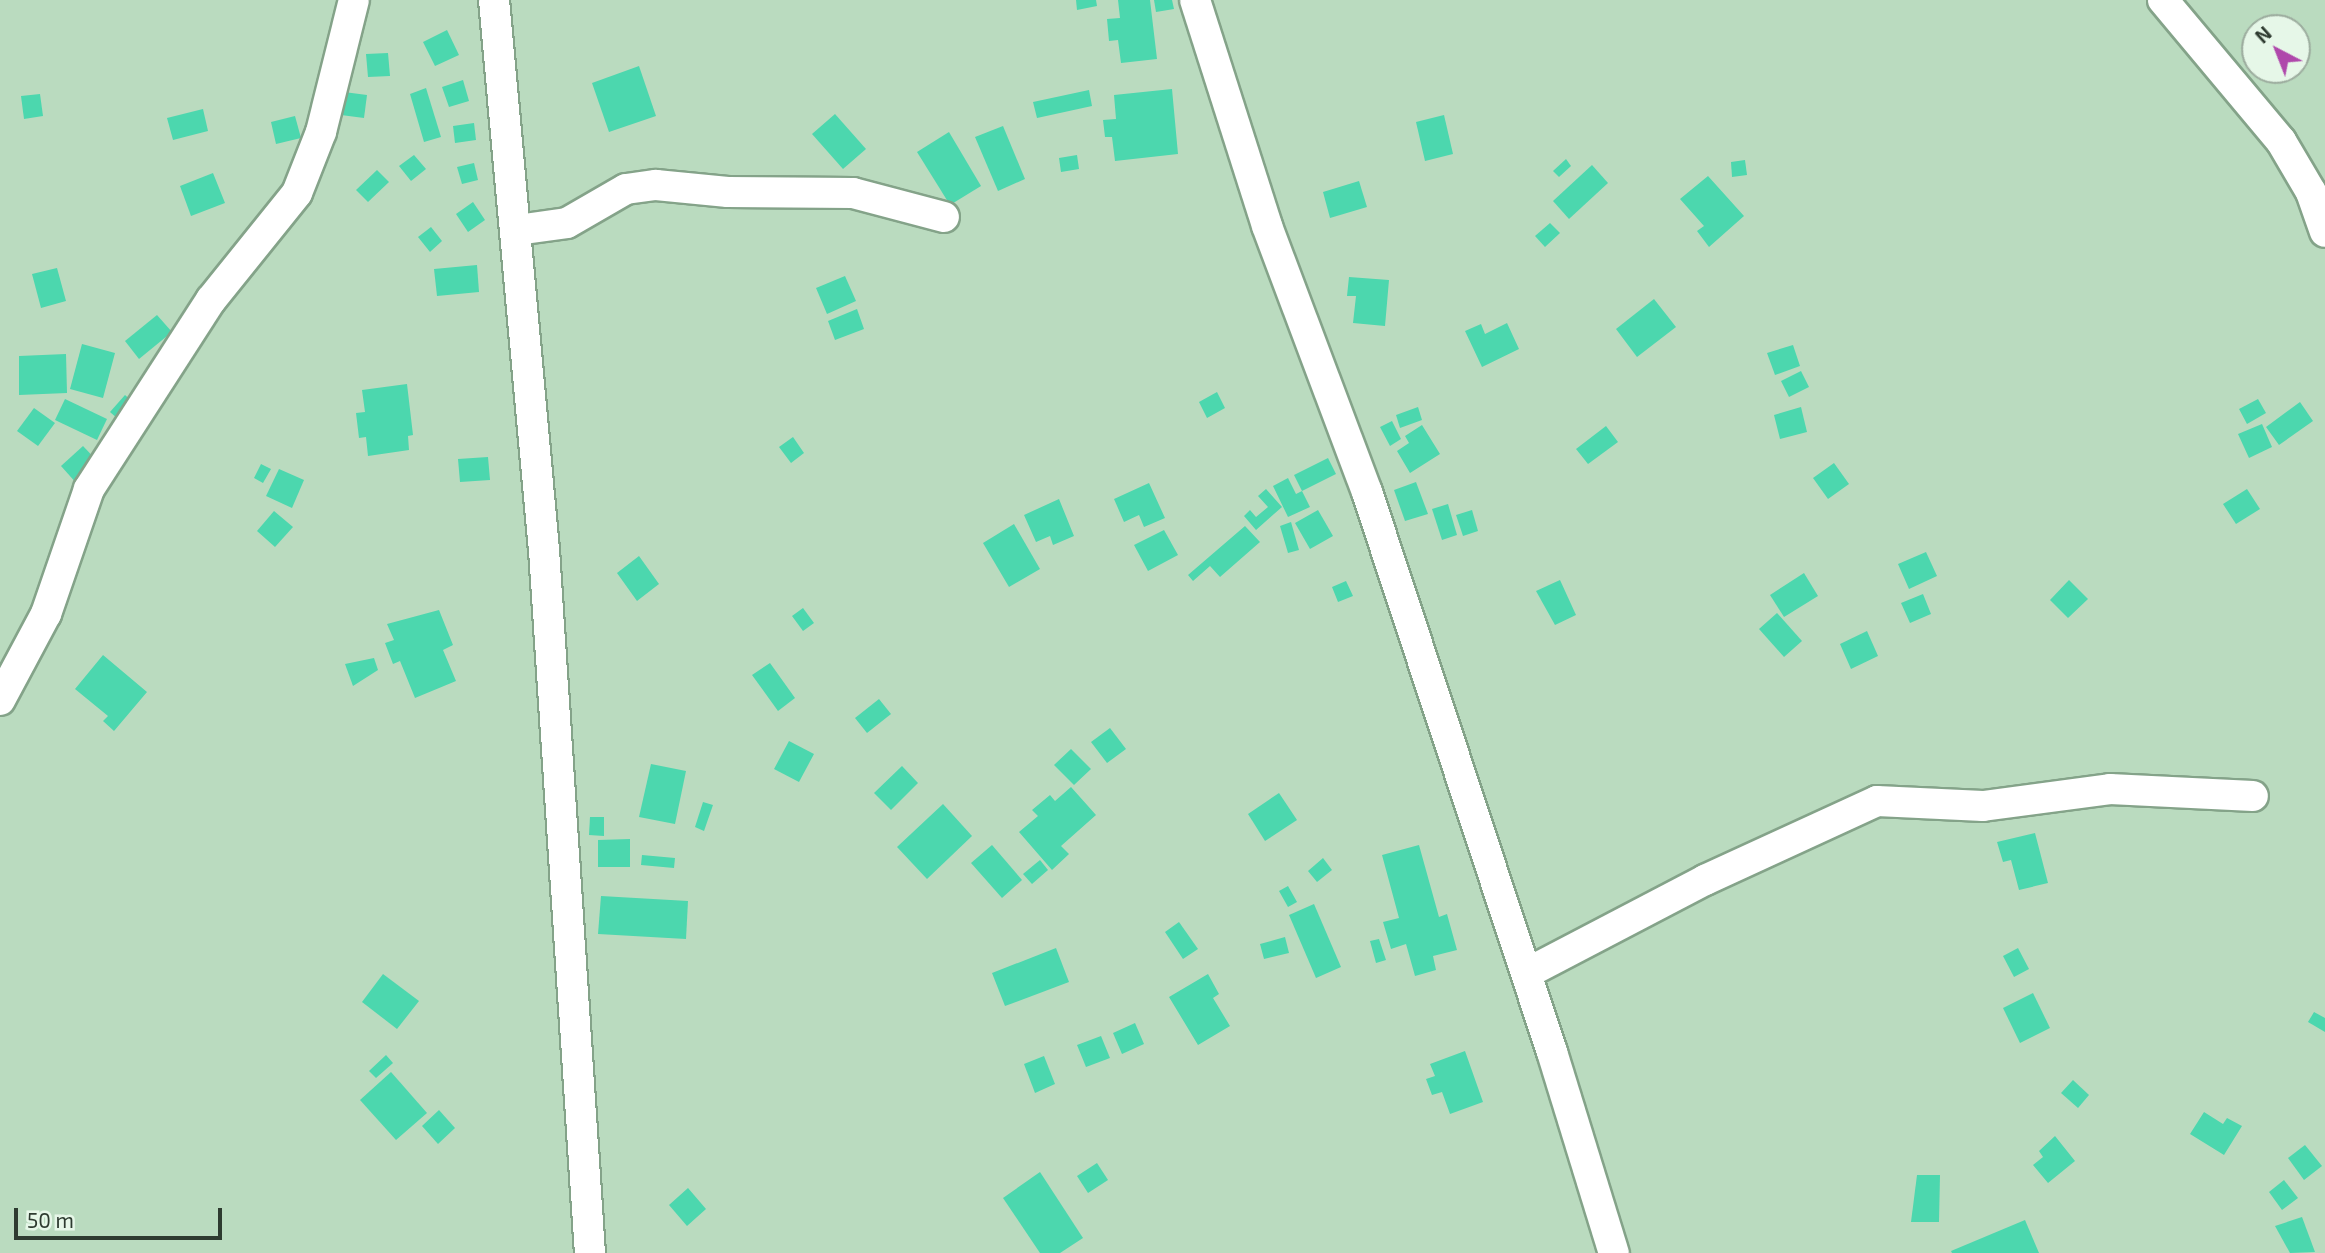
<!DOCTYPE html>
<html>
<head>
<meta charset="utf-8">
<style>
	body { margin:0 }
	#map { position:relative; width:2325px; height:1253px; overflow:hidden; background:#badbbf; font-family:"Exo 2",sans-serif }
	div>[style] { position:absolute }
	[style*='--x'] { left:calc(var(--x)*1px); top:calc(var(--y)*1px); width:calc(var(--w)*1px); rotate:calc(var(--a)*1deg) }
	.building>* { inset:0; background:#4cd7ae }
	.roads { filter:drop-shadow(2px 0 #84a389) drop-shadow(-2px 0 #84a389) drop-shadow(0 2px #84a389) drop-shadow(0 -2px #84a389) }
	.minor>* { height:30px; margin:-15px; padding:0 15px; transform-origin:15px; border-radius:15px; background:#fff }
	span { translate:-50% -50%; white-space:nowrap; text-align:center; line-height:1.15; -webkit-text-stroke:6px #e6f7e8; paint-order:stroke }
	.north { position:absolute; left:2241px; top:14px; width:70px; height:70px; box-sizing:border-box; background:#e6f7e8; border:2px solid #9cac9e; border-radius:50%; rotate:318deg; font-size:19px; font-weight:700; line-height:28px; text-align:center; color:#2e3b30 }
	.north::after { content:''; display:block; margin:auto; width:24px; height:32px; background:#af48ab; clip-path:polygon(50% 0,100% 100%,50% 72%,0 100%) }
	.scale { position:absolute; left:14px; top:1208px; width:208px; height:32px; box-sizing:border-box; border:4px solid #2e3b30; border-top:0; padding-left:9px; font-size:21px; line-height:24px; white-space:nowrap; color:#2e3b30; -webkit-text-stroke:5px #e6f7e8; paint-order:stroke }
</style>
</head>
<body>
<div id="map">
	<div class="building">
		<i style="clip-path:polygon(1076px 0,1096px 0,1097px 6px,1077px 10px)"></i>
		<i style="clip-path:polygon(1118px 0,1150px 0,1157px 59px,1121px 63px,1118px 40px,1109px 41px,1107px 19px,1120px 18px)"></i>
		<i style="clip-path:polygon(1154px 0,1172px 0,1174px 9px,1156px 12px)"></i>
		<i style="clip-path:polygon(447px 30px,459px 55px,435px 66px,423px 42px)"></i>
		<i style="clip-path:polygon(388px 53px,390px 76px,368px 77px,366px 54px)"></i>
		<i style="clip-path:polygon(639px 66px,656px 116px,609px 132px,592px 83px)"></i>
		<i style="clip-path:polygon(463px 80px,469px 101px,449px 107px,442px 87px)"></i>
		<i style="clip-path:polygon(426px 88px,441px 137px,424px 142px,410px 94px)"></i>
		<i style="clip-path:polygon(1172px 89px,1178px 154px,1115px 161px,1112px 137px,1105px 137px,1103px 120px,1116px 119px,1114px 95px)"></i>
		<i style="clip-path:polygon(1089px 90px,1092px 106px,1037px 118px,1033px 102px)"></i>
		<i style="clip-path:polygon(344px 92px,367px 95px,364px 118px,341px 115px)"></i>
		<i style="clip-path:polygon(40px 94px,43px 116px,24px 119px,21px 96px)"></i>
		<i style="clip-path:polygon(203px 109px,208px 131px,173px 140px,167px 118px)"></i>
		<i style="clip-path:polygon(835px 114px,866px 149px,843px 169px,812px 134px)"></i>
		<i style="clip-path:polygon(1444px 115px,1453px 154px,1425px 161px,1416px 122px)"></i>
		<i style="clip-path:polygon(295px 116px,301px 138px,276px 144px,271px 122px)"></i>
		<i style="clip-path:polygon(474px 123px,476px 140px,455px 143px,453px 126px)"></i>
		<i style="clip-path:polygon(1003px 126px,1025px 179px,998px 191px,975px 137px)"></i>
		<i style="clip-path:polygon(949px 132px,981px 186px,950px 205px,917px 152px)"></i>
		<i style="clip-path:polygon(414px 155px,426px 169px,411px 181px,399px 166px)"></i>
		<i style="clip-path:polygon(1077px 155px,1079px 169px,1061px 172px,1059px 158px)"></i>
		<i style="clip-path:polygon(1566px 159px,1571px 166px,1559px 177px,1553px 171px)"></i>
		<i style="clip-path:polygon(1745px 160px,1747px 175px,1732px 177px,1731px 162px)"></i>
		<i style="clip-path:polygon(474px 163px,478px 180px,462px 184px,457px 167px)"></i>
		<i style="clip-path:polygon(1592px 165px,1608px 183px,1569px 219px,1553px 201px)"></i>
		<i style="clip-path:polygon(377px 170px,389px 182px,368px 202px,356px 190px)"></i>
		<i style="clip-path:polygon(213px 173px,225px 203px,191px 216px,180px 186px)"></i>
		<i style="clip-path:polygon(1708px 176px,1744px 216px,1709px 247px,1697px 231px,1704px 226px,1680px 199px)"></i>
		<i style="clip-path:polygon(1359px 181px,1367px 207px,1330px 218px,1323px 192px)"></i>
		<i style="clip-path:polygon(473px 202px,485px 220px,468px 232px,456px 214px)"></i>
		<i style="clip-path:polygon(1550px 223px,1560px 233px,1545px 247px,1535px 236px)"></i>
		<i style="clip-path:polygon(431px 227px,442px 241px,430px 252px,418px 237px)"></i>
		<i style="clip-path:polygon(477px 265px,479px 292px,437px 296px,434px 269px)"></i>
		<i style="clip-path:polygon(57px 268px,66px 301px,41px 308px,32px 274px)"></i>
		<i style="clip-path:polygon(845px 276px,856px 301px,827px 314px,816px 288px)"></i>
		<i style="clip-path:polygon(1349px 277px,1389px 280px,1385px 326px,1353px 323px,1356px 296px,1347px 296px)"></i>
		<i style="clip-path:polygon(1654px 299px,1676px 327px,1637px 357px,1616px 329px)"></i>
		<i style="clip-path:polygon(857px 309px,864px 329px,835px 340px,828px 321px)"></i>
		<i style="clip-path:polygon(157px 315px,172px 332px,139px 359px,125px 341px)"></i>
		<i style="clip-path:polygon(1507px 323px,1519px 349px,1482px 367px,1465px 331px,1481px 324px,1485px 334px)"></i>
		<i style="clip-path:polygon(82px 344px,115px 353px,103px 398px,70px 389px)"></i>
		<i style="clip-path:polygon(1793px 345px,1800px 366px,1775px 375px,1767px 353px)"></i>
		<i style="clip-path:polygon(66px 354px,67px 393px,19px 395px,19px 356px)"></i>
		<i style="clip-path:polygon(1801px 371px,1809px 387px,1789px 397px,1781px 381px)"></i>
		<i style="clip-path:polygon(407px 384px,413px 435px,408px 436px,409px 450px,368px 456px,366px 437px,359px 438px,356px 413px,365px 412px,362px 390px)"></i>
		<i style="clip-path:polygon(1217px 392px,1225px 408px,1207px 418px,1199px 402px)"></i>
		<i style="clip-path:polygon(125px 395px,141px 409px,126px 426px,110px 412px)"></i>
		<i style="clip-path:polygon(65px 399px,107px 419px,97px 440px,55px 420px)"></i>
		<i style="clip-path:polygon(2258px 399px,2266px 413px,2247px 424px,2239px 409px)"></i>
		<i style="clip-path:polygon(2300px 402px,2313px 421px,2279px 445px,2266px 427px)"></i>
		<i style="clip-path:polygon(1418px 407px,1422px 420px,1400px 428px,1396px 415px)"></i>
		<i style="clip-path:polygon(1801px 407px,1807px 432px,1780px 439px,1774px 415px)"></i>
		<i style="clip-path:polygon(34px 408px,55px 423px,38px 446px,17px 431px)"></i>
		<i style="clip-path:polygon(1392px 421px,1401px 439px,1390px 446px,1380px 427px)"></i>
		<i style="clip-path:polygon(2262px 424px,2272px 447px,2249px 458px,2238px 434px)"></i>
		<i style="clip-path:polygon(1422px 425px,1440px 454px,1410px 473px,1397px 451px,1409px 443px,1405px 436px)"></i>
		<i style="clip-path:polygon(1606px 426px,1618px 442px,1588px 464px,1576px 449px)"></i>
		<i style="clip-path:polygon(793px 437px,804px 453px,791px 463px,779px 447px)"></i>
		<i style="clip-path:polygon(83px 446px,101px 465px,78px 485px,61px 466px)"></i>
		<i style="clip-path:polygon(488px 457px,490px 480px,460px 482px,458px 459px)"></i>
		<i style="clip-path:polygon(1328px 458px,1336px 474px,1302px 491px,1294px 475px)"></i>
		<i style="clip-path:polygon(1834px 463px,1849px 484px,1828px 499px,1813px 478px)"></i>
		<i style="clip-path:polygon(261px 464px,271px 469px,263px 483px,254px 478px)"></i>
		<i style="clip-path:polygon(279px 469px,304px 480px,292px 508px,266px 496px)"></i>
		<i style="clip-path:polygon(1288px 478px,1296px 494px,1302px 491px,1310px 507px,1288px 517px,1273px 486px)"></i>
		<i style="clip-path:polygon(1416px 482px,1428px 514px,1405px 521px,1394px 490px)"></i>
		<i style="clip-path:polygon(1149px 483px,1165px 518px,1144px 527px,1139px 515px,1124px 522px,1114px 499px)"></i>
		<i style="clip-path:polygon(1266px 489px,1282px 507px,1256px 530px,1244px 516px,1250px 510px,1256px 517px,1268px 507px,1258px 496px)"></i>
		<i style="clip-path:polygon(2247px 489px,2260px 509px,2236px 524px,2223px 504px)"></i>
		<i style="clip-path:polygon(1059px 499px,1074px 536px,1053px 545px,1050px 536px,1036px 542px,1024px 515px)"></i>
		<i style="clip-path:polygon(1448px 504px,1457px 535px,1442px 540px,1432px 509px)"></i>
		<i style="clip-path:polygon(1318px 510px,1333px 536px,1310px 549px,1295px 523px)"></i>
		<i style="clip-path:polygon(1472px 510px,1478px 531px,1463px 536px,1456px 515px)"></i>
		<i style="clip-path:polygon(274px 511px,293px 527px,275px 547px,257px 531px)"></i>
		<i style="clip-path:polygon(1291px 522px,1299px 550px,1288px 553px,1280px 526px)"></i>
		<i style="clip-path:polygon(1014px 524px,1040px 569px,1009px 587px,983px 543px)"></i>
		<i style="clip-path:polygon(1245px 526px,1260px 542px,1220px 577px,1210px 566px,1193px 581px,1188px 575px)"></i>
		<i style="clip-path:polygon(1164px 530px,1178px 555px,1148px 571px,1134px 545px)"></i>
		<i style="clip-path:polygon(1926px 552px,1937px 576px,1909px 589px,1898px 564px)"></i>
		<i style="clip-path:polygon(639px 556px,659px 584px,637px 601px,617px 573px)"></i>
		<i style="clip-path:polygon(1804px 573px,1818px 596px,1784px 617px,1770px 595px)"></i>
		<i style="clip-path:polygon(1560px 580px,1576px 615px,1555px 625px,1536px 591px)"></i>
		<i style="clip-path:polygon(2069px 580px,2088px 599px,2068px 618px,2050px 600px)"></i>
		<i style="clip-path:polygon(1346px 581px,1353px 596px,1338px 602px,1332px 587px)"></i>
		<i style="clip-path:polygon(1923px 594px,1931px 614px,1910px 623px,1901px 603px)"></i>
		<i style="clip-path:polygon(803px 608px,814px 623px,803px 631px,792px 616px)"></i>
		<i style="clip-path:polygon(439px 610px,453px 645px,443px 650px,456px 681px,415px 698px,400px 661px,393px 664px,385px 643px,394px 640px,387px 624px)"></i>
		<i style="clip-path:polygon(1777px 613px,1802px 641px,1784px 657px,1759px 629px)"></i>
		<i style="clip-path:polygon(1867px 631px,1878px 656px,1851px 669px,1840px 644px)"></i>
		<i style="clip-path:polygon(103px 655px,147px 692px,114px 731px,103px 721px,108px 716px,75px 689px)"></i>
		<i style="clip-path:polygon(374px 658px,378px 670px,353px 686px,345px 664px)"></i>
		<i style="clip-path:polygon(770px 663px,795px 698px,778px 711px,752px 675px)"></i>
		<i style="clip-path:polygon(879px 699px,891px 714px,867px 733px,855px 718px)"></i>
		<i style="clip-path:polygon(1110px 728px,1126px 749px,1107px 763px,1091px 742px)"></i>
		<i style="clip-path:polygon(789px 741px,814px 754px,799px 782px,774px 769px)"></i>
		<i style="clip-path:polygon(1071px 749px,1091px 769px,1074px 785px,1054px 765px)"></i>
		<i style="clip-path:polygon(651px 764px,686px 771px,675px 824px,639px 817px)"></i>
		<i style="clip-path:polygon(902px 766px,918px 783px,891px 810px,874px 793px)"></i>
		<i style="clip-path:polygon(1071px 787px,1096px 815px,1061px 846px,1069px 854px,1052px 870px,1019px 832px,1038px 816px,1032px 810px,1050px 795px,1055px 801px)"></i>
		<i style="clip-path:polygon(1279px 793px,1297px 820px,1265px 841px,1248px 814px)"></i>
		<i style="clip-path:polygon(703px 802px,713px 805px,704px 831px,695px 827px)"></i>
		<i style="clip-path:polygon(943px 804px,972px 836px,927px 879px,897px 847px)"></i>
		<i style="clip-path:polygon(590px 817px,604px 817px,604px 836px,589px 835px)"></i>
		<i style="clip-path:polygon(2035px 833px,2048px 883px,2019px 890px,2011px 860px,2003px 862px,1997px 842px)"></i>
		<i style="clip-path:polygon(630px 839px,630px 867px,598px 867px,598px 840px)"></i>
		<i style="clip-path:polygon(992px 845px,1022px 880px,1002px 898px,971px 863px)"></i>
		<i style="clip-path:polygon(1419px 845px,1439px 917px,1447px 914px,1457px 950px,1433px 956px,1436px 970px,1415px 976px,1406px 944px,1391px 949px,1383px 922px,1399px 918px,1382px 855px)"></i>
		<i style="clip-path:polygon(642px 855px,675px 858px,674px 868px,641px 865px)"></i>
		<i style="clip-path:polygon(1323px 858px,1332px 870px,1317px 882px,1308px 871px)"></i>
		<i style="clip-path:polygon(1040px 860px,1048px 870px,1032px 884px,1023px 874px)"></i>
		<i style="clip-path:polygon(1288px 886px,1297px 902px,1288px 907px,1279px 891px)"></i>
		<i style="clip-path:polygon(601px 896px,688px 901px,686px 939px,598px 934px)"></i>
		<i style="clip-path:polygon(1314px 904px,1341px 967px,1316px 978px,1289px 915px)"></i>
		<i style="clip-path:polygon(1179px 922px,1198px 949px,1183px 959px,1165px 932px)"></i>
		<i style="clip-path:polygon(1285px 937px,1289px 953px,1264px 959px,1260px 944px)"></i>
		<i style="clip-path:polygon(1379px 939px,1386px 960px,1376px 963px,1370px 941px)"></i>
		<i style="clip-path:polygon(1056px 948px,1069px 982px,1005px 1006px,992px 973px)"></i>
		<i style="clip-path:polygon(2018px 948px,2029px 969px,2014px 977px,2003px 956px)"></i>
		<i style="clip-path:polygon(383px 974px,419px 1001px,397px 1029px,362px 1002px)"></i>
		<i style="clip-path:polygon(1208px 974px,1219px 994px,1213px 998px,1230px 1026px,1198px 1045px,1169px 997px)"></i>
		<i style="clip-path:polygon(2033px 993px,2050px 1028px,2020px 1043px,2003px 1008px)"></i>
		<i style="clip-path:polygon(2314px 1012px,2325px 1018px,2325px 1032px,2308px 1022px)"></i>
		<i style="clip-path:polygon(1135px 1023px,1144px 1044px,1122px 1054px,1113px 1033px)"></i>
		<i style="clip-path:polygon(1101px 1036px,1110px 1058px,1086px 1067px,1077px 1045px)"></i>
		<i style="clip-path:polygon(1465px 1051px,1483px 1102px,1450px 1114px,1442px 1092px,1432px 1095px,1426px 1079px,1435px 1076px,1430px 1064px)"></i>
		<i style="clip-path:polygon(386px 1055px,393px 1063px,376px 1078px,369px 1071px)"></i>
		<i style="clip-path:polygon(1044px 1056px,1055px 1084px,1035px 1093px,1024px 1064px)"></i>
		<i style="clip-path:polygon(391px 1072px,427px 1113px,396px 1140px,360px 1100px)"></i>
		<i style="clip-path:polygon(2073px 1080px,2089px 1095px,2078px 1108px,2061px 1093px)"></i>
		<i style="clip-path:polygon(439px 1110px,455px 1128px,438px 1144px,422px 1126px)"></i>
		<i style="clip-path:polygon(2204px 1112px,2223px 1124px,2227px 1118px,2242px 1126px,2224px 1155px,2190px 1134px)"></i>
		<i style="clip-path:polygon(2055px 1136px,2075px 1161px,2048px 1183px,2033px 1165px,2043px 1157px,2039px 1151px)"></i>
		<i style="clip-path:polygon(2305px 1145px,2322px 1166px,2304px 1180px,2288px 1158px)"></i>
		<i style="clip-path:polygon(1097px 1163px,1108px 1180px,1088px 1193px,1077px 1176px)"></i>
		<i style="clip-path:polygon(1040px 1172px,1083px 1238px,1060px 1253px,1040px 1253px,1003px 1198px)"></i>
		<i style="clip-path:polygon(1917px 1175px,1940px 1175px,1939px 1222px,1911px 1222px)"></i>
		<i style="clip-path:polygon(2284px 1180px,2298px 1198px,2282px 1210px,2269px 1192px)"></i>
		<i style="clip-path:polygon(688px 1188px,706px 1209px,687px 1226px,669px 1205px)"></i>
		<i style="clip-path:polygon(2302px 1217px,2315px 1252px,2290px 1253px,2275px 1226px)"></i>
		<i style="clip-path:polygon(2025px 1220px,2039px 1253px,1952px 1253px,1951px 1251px)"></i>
	</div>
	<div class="roads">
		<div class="minor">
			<i style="--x:494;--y:0;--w:552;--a:84.81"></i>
			<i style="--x:544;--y:550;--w:705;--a:86.26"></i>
			<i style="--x:1195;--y:0;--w:237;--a:72.3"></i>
			<i style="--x:1267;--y:226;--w:284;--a:69.4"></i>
			<i style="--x:1367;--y:492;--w:590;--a:71.72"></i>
			<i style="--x:1552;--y:1052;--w:210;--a:72.9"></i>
			<i style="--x:2163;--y:0;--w:184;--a:50.1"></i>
			<i style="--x:2281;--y:141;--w:59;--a:59.5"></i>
			<i style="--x:2311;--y:192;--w:42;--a:70.7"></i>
			<i style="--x:517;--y:230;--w:50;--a:-8"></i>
			<i style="--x:567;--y:223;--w:68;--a:-30"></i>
			<i style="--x:626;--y:189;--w:30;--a:-8"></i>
			<i style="--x:656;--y:185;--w:72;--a:5.6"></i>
			<i style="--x:728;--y:192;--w:125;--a:0.5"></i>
			<i style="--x:853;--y:193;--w:94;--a:14.8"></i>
			<i style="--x:0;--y:700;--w:98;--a:-61.9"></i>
			<i style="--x:46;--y:614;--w:132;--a:-71"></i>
			<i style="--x:89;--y:489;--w:225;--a:-57.2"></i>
			<i style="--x:211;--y:300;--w:137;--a:-51.2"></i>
			<i style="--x:297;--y:193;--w:66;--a:-68.5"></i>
			<i style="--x:321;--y:132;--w:136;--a:-76"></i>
			<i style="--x:1527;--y:973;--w:201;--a:-27.6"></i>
			<i style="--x:1705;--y:880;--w:189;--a:-24.7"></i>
			<i style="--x:1877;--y:801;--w:106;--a:2.7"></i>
			<i style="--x:1983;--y:806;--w:128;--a:-7.6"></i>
			<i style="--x:2110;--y:789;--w:143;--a:2.8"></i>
		</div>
	</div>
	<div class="north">N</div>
	<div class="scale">50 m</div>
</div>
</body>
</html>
